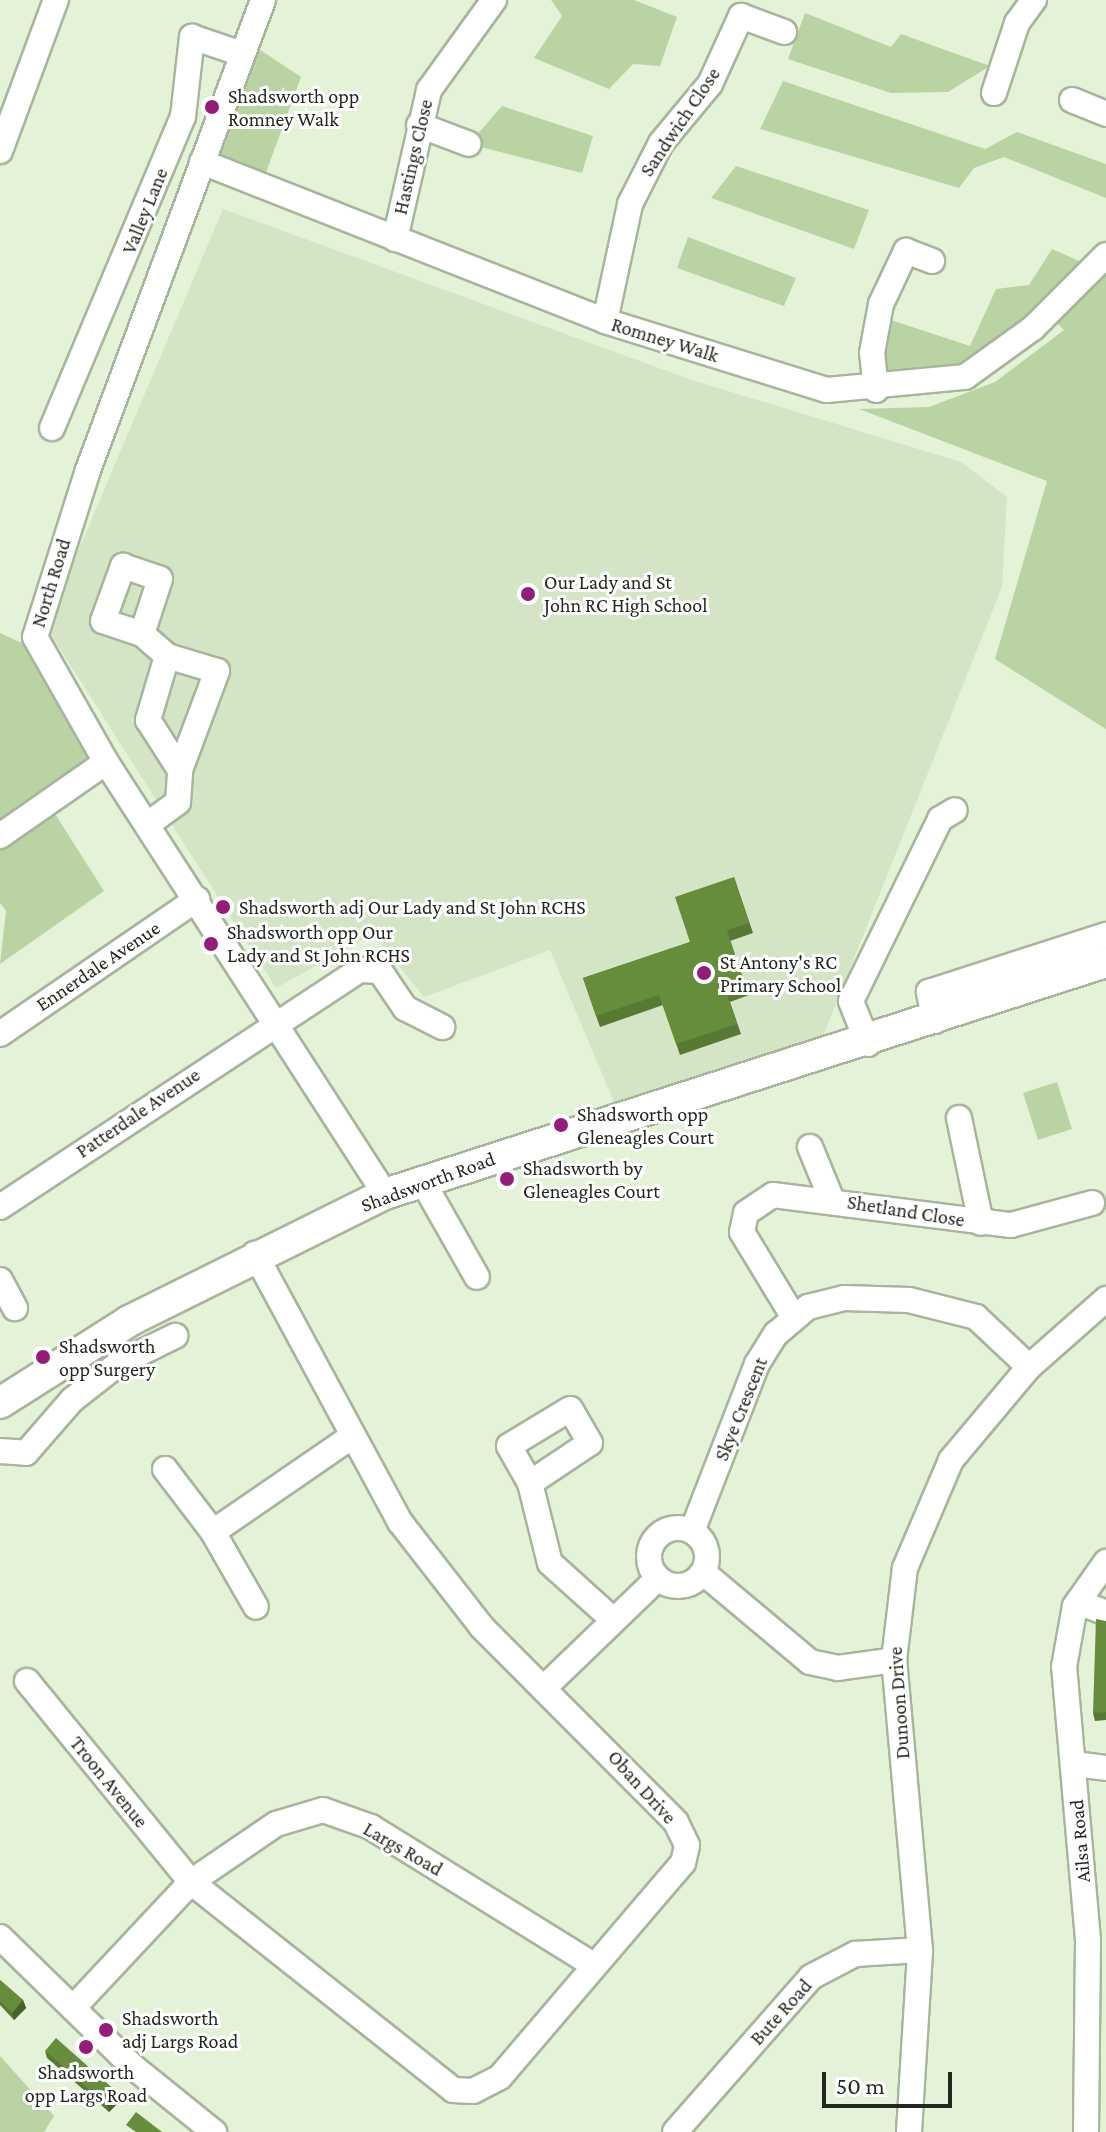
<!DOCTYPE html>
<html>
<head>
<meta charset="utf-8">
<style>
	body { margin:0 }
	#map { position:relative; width:1106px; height:2132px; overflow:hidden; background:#e4f3d7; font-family:"Crimson Pro",serif }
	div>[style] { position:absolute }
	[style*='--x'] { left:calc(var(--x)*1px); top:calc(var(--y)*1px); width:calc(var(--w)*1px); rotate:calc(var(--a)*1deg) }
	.built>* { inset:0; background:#d3e5c4 }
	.green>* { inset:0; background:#b9d4a2 }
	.roads { filter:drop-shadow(2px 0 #a6b59b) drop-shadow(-2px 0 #a6b59b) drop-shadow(0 2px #a6b59b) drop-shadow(0 -2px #a6b59b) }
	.minor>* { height:24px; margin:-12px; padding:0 12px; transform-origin:12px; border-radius:12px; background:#fff }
	.minor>.ring { margin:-12px; padding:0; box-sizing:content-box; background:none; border:24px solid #fff; border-radius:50% }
	.major>* { height:30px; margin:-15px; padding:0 15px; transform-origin:15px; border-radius:15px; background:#fff }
	.wall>* { inset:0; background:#577933 }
	.shaded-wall>* { inset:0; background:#476329 }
	.building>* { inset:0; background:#658d3b }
	.dots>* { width:22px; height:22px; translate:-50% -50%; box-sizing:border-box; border:4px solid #fff; border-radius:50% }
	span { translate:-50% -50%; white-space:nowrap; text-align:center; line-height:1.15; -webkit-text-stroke:6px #fff; paint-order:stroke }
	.poi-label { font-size:20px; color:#23281e }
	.left { translate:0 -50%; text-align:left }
	.street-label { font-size:20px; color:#23281e }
	.scale { position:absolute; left:822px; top:2072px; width:130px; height:36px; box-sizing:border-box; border:4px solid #23281e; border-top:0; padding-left:10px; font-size:24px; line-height:28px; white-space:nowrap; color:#23281e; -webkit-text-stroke:6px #fff; paint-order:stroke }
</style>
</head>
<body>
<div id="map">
	<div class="built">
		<i style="clip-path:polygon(223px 209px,692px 380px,961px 462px,1007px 497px,1002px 587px,821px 1041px,614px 1102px,550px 950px,424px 997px,373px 934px,276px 988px,46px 627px)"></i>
	</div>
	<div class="green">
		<i style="clip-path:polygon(551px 0,634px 0,677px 17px,660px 66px,633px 64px,609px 89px,534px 58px,562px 16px)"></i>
		<i style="clip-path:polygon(805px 13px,891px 47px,901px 34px,990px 66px,948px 92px,891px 93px,788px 59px)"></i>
		<i style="clip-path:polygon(247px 41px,301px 77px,261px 186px,202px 162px)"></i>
		<i style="clip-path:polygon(783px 81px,985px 149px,1017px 132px,1106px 164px,1106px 198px,1004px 157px,974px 168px,959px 188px,760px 129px)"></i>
		<i style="clip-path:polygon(502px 106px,593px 136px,582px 173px,469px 144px)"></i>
		<i style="clip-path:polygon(736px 166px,869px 210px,854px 249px,711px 198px)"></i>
		<i style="clip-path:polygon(688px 237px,796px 278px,784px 306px,677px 268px)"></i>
		<i style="clip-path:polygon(1052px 249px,1095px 268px,1106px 262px,1106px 729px,995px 659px,1047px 481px,859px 409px,929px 407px,995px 382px,1064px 330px,1054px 320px,965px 377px,876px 390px,876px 315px,970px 346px,996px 289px,1029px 285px)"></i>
		<i style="clip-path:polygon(0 633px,39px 651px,106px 762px,50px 806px,104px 891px,0 964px,6px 911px,0 903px)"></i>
		<i style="clip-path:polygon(1057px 1082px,1072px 1129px,1038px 1140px,1023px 1093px)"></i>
		<i style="clip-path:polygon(0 2056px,54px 2116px,44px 2132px,0 2132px)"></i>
	</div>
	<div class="roads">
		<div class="minor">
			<i style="--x:263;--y:0;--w:502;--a:110.42"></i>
			<i style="--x:88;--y:470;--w:175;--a:107.6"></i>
			<i style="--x:35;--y:637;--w:144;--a:60.4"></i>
			<i style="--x:106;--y:762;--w:514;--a:57.14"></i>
			<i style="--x:994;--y:93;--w:74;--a:-71.8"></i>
			<i style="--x:1017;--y:23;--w:29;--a:-54"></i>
			<i style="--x:1072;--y:100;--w:37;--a:22"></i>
			<i style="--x:419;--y:125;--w:53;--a:20.8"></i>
			<i style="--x:0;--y:151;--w:161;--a:-69.7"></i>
			<i style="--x:202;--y:162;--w:433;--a:21.5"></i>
			<i style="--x:605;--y:321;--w:232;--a:17.3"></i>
			<i style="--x:827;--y:390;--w:139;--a:-5.4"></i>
			<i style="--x:965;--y:377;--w:84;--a:-35.8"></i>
			<i style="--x:1033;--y:328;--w:103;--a:-45"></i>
			<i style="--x:395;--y:239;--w:153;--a:-77.1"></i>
			<i style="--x:429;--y:90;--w:111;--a:-54.2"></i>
			<i style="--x:605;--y:321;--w:120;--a:-77.9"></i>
			<i style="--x:630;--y:204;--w:68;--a:-63.1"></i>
			<i style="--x:661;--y:143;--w:77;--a:-50.3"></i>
			<i style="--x:710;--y:84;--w:75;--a:-65.5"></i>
			<i style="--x:741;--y:16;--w:46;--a:20.4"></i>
			<i style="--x:876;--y:390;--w:37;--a:-96"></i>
			<i style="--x:872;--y:353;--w:50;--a:-79.6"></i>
			<i style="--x:881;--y:304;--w:59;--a:-64.7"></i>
			<i style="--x:906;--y:251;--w:28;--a:21"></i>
			<i style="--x:52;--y:428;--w:337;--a:-67.2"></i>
			<i style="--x:183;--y:117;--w:81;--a:-83.6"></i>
			<i style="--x:192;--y:37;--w:53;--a:18.8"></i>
			<i style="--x:142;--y:634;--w:41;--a:-161.6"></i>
			<i style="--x:103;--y:621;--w:59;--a:-70"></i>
			<i style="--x:123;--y:566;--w:39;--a:19"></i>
			<i style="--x:160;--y:579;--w:58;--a:108.1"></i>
			<i style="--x:142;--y:634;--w:33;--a:41"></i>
			<i style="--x:148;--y:824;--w:37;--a:-36"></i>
			<i style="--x:178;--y:802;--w:32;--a:-86"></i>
			<i style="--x:180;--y:770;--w:106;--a:-69.5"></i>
			<i style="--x:217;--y:671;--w:52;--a:-163.3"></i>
			<i style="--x:167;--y:656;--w:67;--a:106.5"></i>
			<i style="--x:148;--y:720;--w:59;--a:57.4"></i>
			<i style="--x:0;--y:836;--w:129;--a:-34.9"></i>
			<i style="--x:935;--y:1021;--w:30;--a:-102"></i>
			<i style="--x:929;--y:992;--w:186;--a:-17.9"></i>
			<i style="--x:0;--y:1034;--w:239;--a:-34.4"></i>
			<i style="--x:868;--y:1044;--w:46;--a:-111.6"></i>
			<i style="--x:851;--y:1001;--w:203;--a:-63.9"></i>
			<i style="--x:940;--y:819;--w:17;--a:-31"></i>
			<i style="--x:959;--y:1118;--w:107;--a:78.2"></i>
			<i style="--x:810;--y:1147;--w:55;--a:67.6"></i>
			<i style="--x:423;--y:1182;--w:109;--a:60.4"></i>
			<i style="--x:0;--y:1207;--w:431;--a:-33.4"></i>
			<i style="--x:360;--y:970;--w:20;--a:3"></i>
			<i style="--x:380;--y:971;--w:45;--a:56"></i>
			<i style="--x:405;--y:1008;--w:42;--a:27.2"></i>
			<i style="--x:0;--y:1280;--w:32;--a:62"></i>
			<i style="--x:793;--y:1316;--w:98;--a:-121.3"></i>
			<i style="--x:742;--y:1232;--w:19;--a:-78"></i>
			<i style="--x:746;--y:1213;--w:32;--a:-34"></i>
			<i style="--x:773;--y:1195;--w:240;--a:7.2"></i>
			<i style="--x:1011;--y:1225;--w:84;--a:-15.2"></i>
			<i style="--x:0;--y:1451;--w:26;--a:4"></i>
			<i style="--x:26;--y:1453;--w:70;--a:-49"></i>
			<i style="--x:72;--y:1400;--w:58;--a:-38"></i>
			<i style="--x:118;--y:1364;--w:64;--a:-26.2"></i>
			<i style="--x:165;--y:1469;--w:79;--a:52.7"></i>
			<i style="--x:213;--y:1532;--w:86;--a:60.2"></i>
			<i style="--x:530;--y:1483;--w:72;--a:-33.7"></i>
			<i style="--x:590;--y:1443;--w:39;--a:-120"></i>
			<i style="--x:570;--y:1409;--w:71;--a:148.8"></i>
			<i style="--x:509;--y:1446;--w:43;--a:60.4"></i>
			<i style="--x:530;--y:1483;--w:82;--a:76"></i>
			<i style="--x:550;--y:1563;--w:82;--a:42"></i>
			<i class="ring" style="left:649px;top:1528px;width:34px;height:34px"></i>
			<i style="--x:693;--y:1529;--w:177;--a:-68.8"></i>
			<i style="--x:757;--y:1364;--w:36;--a:-58"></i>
			<i style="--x:776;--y:1334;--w:42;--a:-40.2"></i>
			<i style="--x:808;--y:1307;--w:37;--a:-14"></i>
			<i style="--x:844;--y:1298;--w:65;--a:1.8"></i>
			<i style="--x:909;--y:1300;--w:69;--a:14.2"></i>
			<i style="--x:976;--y:1317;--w:73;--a:43.3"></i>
			<i style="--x:213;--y:1532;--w:166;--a:-34.5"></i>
			<i style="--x:705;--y:1574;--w:137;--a:40"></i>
			<i style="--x:810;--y:1662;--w:29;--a:12"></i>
			<i style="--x:838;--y:1668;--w:57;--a:-8.1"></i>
			<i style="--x:1078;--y:1602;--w:30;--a:21"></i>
			<i style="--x:27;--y:1681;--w:259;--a:50.8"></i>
			<i style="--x:191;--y:1882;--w:335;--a:38.4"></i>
			<i style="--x:453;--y:2090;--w:20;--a:3"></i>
			<i style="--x:473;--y:2091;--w:30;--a:-27"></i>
			<i style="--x:500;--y:2077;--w:282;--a:-49.5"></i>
			<i style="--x:683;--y:1863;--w:18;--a:-77"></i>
			<i style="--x:687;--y:1845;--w:25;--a:-116"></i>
			<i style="--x:676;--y:1822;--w:276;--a:-134.9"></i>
			<i style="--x:481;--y:1626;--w:132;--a:-127.9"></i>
			<i style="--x:400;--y:1522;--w:305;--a:-118.4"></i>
			<i style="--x:547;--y:1685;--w:153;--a:-43.9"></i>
			<i style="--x:1074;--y:1764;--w:32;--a:7"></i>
			<i style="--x:0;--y:1937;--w:183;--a:44.3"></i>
			<i style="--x:131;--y:2065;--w:107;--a:38.9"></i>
			<i style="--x:73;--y:2008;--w:173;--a:-46.9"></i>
			<i style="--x:191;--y:1882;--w:103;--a:-34.3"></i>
			<i style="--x:276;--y:1824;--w:49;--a:-16.6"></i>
			<i style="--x:323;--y:1810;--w:51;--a:19.5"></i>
			<i style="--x:371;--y:1827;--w:260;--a:31.8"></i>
			<i style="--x:675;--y:2132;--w:206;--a:-48.7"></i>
			<i style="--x:811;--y:1977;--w:50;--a:-27.6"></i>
			<i style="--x:855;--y:1954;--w:65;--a:-3.5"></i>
			<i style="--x:909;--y:2132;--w:182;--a:-86.5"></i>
			<i style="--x:920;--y:1950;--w:291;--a:-95.1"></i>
			<i style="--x:894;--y:1660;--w:93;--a:-83.2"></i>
			<i style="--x:905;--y:1568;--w:117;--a:-66.9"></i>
			<i style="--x:951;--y:1460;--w:121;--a:-50"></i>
			<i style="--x:1029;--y:1367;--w:103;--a:-41.4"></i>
			<i style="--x:1086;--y:2132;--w:192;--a:-89.4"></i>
			<i style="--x:1088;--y:1940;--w:274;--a:-95"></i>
			<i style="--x:1064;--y:1667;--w:62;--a:-79.8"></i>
			<i style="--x:1075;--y:1606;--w:54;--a:-54.8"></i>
		</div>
		<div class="major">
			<i style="--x:0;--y:1403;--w:153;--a:-32.4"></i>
			<i style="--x:129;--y:1321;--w:286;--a:-26.4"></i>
			<i style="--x:385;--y:1194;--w:757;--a:-17.84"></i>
		</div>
	</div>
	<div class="wall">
		<i style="clip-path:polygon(734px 877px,753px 933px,730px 941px,749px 995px,730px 1002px,741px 1034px,680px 1055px,663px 1005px,600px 1027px,583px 978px,690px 942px)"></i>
		<i style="clip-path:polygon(1106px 1621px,1106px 1720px,1095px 1721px,1093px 1713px)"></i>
		<i style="clip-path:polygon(0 1980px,23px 2000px,26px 2008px,14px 2020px,0 2005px)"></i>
		<i style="clip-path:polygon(45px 2051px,118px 2093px,121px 2100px,109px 2112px,47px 2058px)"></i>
	</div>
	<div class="shaded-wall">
		<i style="clip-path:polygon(23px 2000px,26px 2008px,14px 2020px,12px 2013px)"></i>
		<i style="clip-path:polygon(118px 2093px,121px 2100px,109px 2112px,107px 2105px)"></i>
	</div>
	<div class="building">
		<i style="clip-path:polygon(734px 877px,749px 923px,727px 930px,745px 985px,726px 991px,737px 1024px,676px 1044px,659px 995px,596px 1016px,583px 978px,690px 942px,675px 897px)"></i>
		<i style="clip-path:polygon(1096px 1619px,1106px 1621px,1106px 1712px,1093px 1713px)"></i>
		<i style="clip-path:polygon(0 1980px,23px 2000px,12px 2013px,0 2001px)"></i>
		<i style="clip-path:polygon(56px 2038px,118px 2093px,107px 2105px,45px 2051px)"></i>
		<i style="clip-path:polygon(136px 2112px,162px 2132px,136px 2132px,126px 2125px)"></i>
	</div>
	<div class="dots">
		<i style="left:212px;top:107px;background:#961d77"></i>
		<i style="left:528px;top:594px;background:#961d77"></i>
		<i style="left:223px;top:907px;background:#961d77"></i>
		<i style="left:211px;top:944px;background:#961d77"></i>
		<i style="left:704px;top:973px;background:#961d77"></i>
		<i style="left:561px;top:1125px;background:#961d77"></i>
		<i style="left:507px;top:1179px;background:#961d77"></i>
		<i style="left:43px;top:1357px;background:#961d77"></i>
		<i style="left:106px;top:2030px;background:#961d77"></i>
		<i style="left:86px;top:2047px;background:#961d77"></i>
	</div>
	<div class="poi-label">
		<span class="left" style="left:228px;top:108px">Shadsworth opp<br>Romney Walk</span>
		<span class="left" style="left:544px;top:594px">Our Lady and St<br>John RC High School</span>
		<span class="left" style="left:239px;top:907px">Shadsworth adj Our Lady and St John RCHS</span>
		<span class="left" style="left:227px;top:944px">Shadsworth opp Our<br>Lady and St John RCHS</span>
		<span class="left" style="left:720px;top:974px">St Antony's RC<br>Primary School</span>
		<span class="left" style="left:577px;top:1126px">Shadsworth opp<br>Gleneagles Court</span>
		<span class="left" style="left:523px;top:1180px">Shadsworth by<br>Gleneagles Court</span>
		<span class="left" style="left:59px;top:1358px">Shadsworth<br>opp Surgery</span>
		<span class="left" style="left:122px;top:2030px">Shadsworth<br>adj Largs Road</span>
		<span style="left:86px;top:2084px">Shadsworth<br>opp Largs Road</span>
	</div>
	<div class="street-label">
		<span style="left:680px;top:122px;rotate:-56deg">Sandwich Close</span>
		<span style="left:413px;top:157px;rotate:-77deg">Hastings Close</span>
		<span style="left:145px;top:211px;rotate:-68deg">Valley Lane</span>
		<span style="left:665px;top:340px;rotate:17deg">Romney Walk</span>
		<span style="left:51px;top:583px;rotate:-73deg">North Road</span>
		<span style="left:98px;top:966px;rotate:-34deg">Ennerdale Avenue</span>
		<span style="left:138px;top:1113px;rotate:-34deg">Patterdale Avenue</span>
		<span style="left:428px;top:1182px;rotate:-20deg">Shadsworth Road</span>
		<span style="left:906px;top:1211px;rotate:9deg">Shetland Close</span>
		<span style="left:741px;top:1409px;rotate:-68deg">Skye Crescent</span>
		<span style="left:899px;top:1703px;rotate:-94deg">Dunoon Drive</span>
		<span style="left:109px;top:1782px;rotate:51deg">Troon Avenue</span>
		<span style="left:642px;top:1787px;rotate:48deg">Oban Drive</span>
		<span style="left:1080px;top:1841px;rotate:-95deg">Ailsa Road</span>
		<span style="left:403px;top:1849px;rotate:30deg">Largs Road</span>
		<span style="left:781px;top:2012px;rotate:-48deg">Bute Road</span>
	</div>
	<div class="scale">50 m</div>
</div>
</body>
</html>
